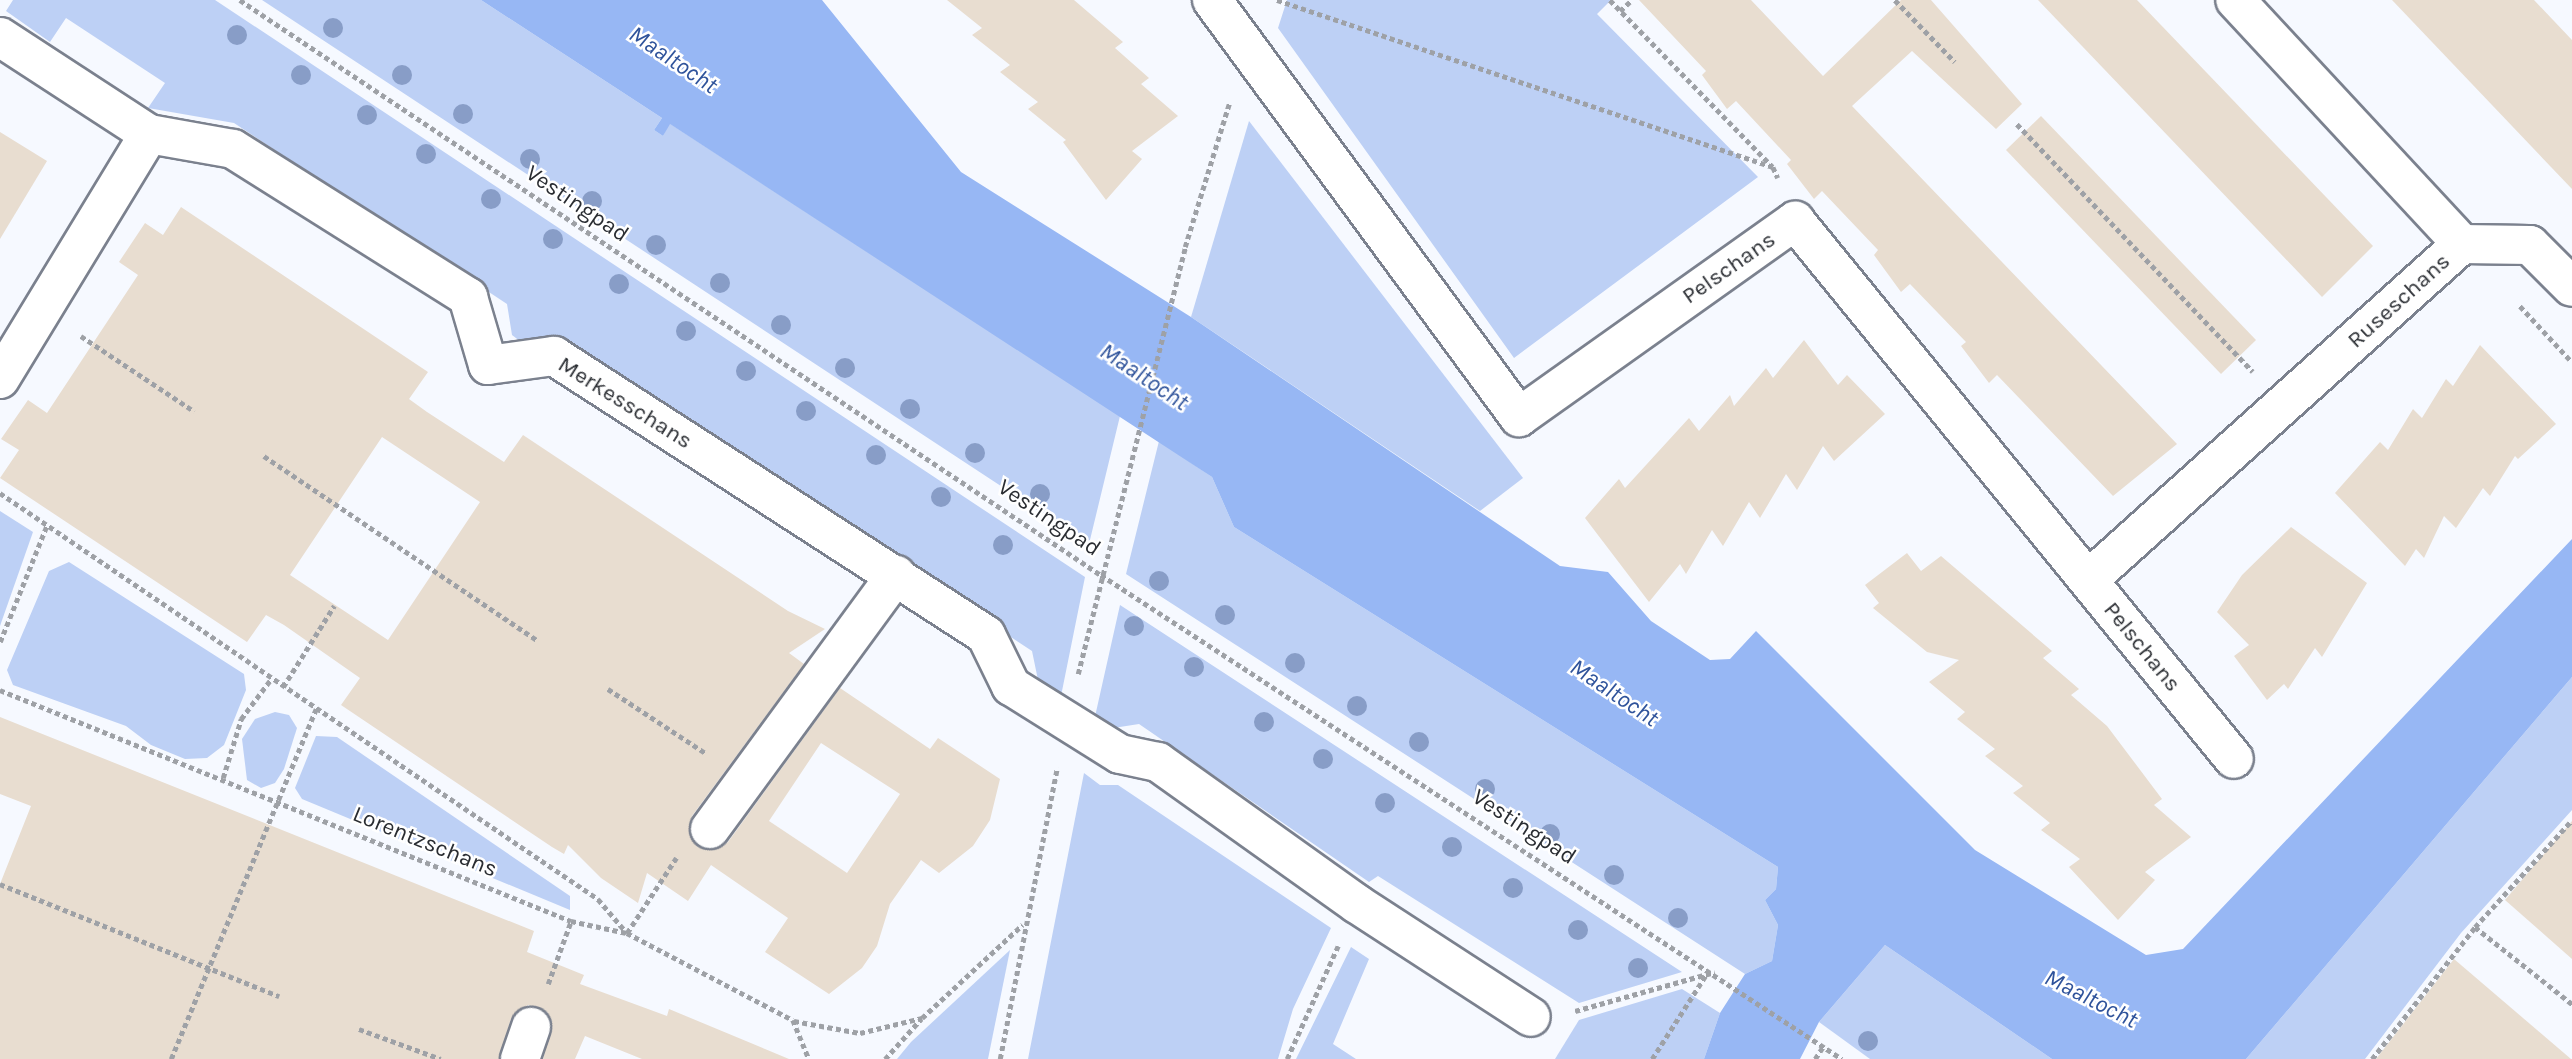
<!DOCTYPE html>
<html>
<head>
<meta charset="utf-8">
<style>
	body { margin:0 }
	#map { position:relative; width:2572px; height:1059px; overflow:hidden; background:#f6f9ff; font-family:Karla,sans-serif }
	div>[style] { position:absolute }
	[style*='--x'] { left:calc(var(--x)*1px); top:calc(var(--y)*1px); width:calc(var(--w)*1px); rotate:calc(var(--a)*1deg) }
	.green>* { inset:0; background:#bdd0f5 }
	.water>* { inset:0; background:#97b7f4 }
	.building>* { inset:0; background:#e8ddd0 }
	.path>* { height:4.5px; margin-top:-2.25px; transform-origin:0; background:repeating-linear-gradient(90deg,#9ea1a6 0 5px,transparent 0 8.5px) }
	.roads { filter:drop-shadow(2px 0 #7b818e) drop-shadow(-2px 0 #7b818e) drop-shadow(0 2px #7b818e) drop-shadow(0 -2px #7b818e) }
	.minor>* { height:38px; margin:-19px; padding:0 19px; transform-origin:19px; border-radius:19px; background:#fff }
	.trees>* { width:20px; height:20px; margin:-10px; border-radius:50%; background:#889dc7 }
	span { translate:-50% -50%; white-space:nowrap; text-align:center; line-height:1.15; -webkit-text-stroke:5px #fff; paint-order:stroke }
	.street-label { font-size:23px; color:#2a2d32 }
	.water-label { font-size:24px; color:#2f539b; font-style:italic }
</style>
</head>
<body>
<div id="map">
	<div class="green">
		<i style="clip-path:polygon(13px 0,215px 0,1085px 577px,1061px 696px,1038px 680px,1032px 651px,557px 337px,525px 345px,512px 335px,507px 304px,234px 123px,148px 108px,165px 83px,66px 18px,50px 42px,6px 11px)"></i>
		<i style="clip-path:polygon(262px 0,481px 0,662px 118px,654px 130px,663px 136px,669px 123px,1120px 416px,1089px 544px)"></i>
		<i style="clip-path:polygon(1287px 0,1611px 0,1597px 14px,1758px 177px,1514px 358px,1278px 28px)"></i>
		<i style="clip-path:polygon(1249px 121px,1523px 478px,1480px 511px,1191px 317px)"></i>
		<i style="clip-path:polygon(1159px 441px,1212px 477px,1234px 527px,1778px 867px,1776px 889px,1765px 900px,1778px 925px,1772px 961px,1745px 974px,1126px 574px)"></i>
		<i style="clip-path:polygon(0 511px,33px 532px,0 626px)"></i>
		<i style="clip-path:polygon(69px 562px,244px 674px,246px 690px,224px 745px,207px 758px,185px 759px,151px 745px,126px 726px,13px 685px,7px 670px,49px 571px)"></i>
		<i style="clip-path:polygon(1120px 605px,1682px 972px,1579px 1003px,1378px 876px,1369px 882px,1139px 724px,1107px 729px,1094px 721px)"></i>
		<i style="clip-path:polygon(2572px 677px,2572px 810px,2461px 933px,2365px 1059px,2246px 1059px)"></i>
		<i style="clip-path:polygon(275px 712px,289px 715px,297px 728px,284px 769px,275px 783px,261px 788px,247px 780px,242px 739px,255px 719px)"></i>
		<i style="clip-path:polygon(316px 736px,337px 737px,570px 896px,570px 910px,302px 799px,295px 788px)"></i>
		<i style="clip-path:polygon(1084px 773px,1100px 785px,1118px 785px,1331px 928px,1293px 1009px,1278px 1059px,1028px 1059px)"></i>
		<i style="clip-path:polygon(1885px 945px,2052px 1059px,1870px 1059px,1819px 1022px)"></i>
		<i style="clip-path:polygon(1351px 947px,1369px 959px,1333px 1044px,1356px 1059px,1296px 1059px)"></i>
		<i style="clip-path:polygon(1010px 950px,988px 1059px,897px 1059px,911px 1042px)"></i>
		<i style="clip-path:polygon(1682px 989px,1720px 1013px,1704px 1059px,1555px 1059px,1579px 1020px)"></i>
	</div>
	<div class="water">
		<i style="clip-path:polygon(481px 0,822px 0,961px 172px,1191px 317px,1560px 566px,1608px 572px,1651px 621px,1710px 660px,1730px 659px,1756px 631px,1975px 850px,2146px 955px,2183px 949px,2572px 539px,2572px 677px,2246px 1059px,2052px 1059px,1885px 945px,1819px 1022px,1800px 1059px,1704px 1059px,1720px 1013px,1745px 974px,1772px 961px,1778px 925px,1765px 900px,1776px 889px,1778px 867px,1234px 527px,1212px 477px,670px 124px,663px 136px,654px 130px,662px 118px)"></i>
	</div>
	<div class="building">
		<i style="clip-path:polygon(947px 0,1074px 0,1123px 42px,1115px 48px,1149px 78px,1141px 84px,1178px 116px,1132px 151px,1142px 159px,1106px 200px,1063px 142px,1066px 140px,1028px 109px,1038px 102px,1000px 72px,1010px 65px,972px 35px,982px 28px)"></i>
		<i style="clip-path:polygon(1639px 0,1751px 0,1823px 76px,1901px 0,1931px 0,2022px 104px,1996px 129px,1912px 51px,1852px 106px,2177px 444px,2113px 496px,1997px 375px,1989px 383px,1961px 346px,1966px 342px,1910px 284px,1901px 292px,1874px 255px,1878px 250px,1822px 191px,1814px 199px,1787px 164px,1791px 160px,1736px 101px,1727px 109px,1702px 75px,1706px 71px)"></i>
		<i style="clip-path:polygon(2038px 0,2137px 0,2373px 246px,2322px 297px)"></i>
		<i style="clip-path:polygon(2392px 0,2534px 0,2572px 40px,2572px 189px)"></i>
		<i style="clip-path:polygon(2041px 116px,2256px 340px,2221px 374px,2006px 150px)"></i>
		<i style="clip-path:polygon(0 132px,47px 161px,0 239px)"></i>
		<i style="clip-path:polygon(evenodd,181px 207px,428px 372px,409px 399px,427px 412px,504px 462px,523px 435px,788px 611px,825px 629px,789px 653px,804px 664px,692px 816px,690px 837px,698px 847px,718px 849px,728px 842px,840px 688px,930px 749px,938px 738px,1000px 779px,990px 820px,973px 846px,939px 873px,921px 860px,890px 904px,877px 946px,862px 968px,829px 994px,765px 952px,788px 918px,711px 865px,688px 901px,647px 873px,638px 903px,601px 878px,568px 845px,564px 854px,552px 847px,341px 705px,360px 678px,284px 625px,266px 615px,247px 642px,0 478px,19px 450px,1px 439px,28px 400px,47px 413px,138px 275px,119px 262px,145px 223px,163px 235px,181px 207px,382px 437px,480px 502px,388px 640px,290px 575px,382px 437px,181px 207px,821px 743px,900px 794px,847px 873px,769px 821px,821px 743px)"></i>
		<i style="clip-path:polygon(1804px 340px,1838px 385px,1847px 375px,1885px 414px,1834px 461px,1823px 446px,1797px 490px,1786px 474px,1760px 518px,1749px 502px,1723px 546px,1712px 530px,1686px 574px,1680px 564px,1649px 602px,1585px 518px,1619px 479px,1625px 488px,1689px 418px,1699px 431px,1730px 395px,1734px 406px,1766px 368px,1773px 378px)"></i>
		<i style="clip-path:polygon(2480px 345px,2556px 424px,2518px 459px,2515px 456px,2490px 496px,2483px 488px,2456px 528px,2444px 516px,2424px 558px,2416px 549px,2405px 566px,2335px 493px,2380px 442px,2388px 450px,2413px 409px,2422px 418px,2446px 379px,2453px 386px)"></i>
		<i style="clip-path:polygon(2291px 527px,2367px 583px,2322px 657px,2315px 648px,2288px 689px,2284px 684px,2267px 700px,2234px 656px,2249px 645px,2217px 612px,2242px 575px)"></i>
		<i style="clip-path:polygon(1907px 553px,1921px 571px,1941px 556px,2052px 651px,2043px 658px,2079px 689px,2071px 695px,2107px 726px,2162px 799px,2154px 805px,2191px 837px,2145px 872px,2155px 880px,2118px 920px,2069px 867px,2080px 859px,2041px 830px,2050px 823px,2013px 793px,2023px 786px,1985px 756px,1995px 749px,1957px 719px,1965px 712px,1929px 682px,1959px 660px,1927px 652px,1873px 608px,1879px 603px,1865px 585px)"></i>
		<i style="clip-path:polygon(0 717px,534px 931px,527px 952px,584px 975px,580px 984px,667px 1016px,669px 1009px,789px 1059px,642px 1059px,585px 1036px,575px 1059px,543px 1059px,552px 1022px,547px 1012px,528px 1005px,511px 1019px,499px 1059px,0 1059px,0 884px,31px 806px,0 794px)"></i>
		<i style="clip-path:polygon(2572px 821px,2572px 959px,2505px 900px)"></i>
		<i style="clip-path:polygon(2454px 959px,2571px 1059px,2376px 1059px)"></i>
	</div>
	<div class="path">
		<i style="--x:240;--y:0;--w:1035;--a:33.74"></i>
		<i style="--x:1101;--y:575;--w:885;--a:33.15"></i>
		<i style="--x:1277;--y:0;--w:523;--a:18.61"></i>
		<i style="--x:1610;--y:0;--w:233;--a:45.7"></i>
		<i style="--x:1773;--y:167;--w:12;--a:66"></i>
		<i style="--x:1895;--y:0;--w:86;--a:45.9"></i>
		<i style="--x:1620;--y:11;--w:16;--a:-43"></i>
		<i style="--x:2017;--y:124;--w:342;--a:46.4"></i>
		<i style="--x:2520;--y:306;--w:76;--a:47.1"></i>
		<i style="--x:81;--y:336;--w:136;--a:33.6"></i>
		<i style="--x:264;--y:456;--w:331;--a:34"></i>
		<i style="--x:0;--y:493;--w:723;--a:34.17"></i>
		<i style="--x:598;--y:899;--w:45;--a:49.5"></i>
		<i style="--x:627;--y:933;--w:90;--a:-56.8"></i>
		<i style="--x:0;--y:642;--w:126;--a:-68.1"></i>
		<i style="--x:1078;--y:674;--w:440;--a:-75.9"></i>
		<i style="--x:1185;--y:247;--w:150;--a:-72.9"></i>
		<i style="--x:283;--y:687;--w:96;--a:-57.8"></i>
		<i style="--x:608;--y:689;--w:118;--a:33.3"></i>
		<i style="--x:0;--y:690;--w:616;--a:22.03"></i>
		<i style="--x:571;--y:921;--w:57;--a:12.1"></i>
		<i style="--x:627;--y:933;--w:187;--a:27.7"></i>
		<i style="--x:793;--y:1020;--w:42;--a:67.7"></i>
		<i style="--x:223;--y:778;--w:62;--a:-73"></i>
		<i style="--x:241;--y:719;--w:50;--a:-53.1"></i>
		<i style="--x:0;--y:884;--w:301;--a:21.9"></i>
		<i style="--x:2475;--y:927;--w:124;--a:38.4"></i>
		<i style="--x:548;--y:984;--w:67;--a:-69.9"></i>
		<i style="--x:1575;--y:1011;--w:145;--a:-15.6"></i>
		<i style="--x:794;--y:1021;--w:67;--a:10.3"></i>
		<i style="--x:860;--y:1033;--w:64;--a:-13.6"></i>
		<i style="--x:922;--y:1018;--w:137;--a:-42.9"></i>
		<i style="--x:359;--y:1029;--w:87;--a:20.1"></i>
		<i style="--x:171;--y:1059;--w:379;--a:-67.5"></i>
		<i style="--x:885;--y:1059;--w:54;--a:-48"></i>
		<i style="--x:1000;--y:1059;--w:297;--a:-78.9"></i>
		<i style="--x:1287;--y:1059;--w:124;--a:-65.7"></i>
		<i style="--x:1652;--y:1059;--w:100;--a:-57.3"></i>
		<i style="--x:1815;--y:1059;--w:17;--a:-57"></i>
		<i style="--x:2372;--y:1059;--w:167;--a:-52"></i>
		<i style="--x:2475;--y:927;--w:144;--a:-47.8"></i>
	</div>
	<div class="roads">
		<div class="minor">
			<i style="--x:1212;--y:0;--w:518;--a:53.64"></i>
			<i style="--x:1519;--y:417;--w:339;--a:-35.4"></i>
			<i style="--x:1795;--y:221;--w:694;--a:50.79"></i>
			<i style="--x:0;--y:37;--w:178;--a:33.1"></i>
			<i style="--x:149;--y:134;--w:85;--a:10.1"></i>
			<i style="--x:233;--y:149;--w:278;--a:32.2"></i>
			<i style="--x:468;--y:297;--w:71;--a:73.6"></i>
			<i style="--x:488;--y:365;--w:67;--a:-7.8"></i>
			<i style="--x:554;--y:356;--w:514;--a:32.86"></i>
			<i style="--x:986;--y:635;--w:57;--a:63.9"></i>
			<i style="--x:1011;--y:686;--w:128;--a:32"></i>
			<i style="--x:1120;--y:754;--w:39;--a:12"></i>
			<i style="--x:1158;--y:762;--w:244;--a:35.5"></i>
			<i style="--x:1357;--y:904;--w:207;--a:33"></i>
			<i style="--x:2462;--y:244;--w:68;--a:0.8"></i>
			<i style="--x:2530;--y:245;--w:59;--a:45"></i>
			<i style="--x:0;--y:379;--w:287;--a:-58.7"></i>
			<i style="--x:2088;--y:580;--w:503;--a:-41.94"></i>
			<i style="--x:2462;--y:244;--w:333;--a:-132.9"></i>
			<i style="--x:710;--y:829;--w:315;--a:-53.8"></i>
			<i style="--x:520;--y:1059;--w:34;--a:-71"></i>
		</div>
	</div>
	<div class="trees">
		<i style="left:333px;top:28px"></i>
		<i style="left:237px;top:35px"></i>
		<i style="left:301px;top:75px"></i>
		<i style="left:402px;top:75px"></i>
		<i style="left:463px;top:114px"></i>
		<i style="left:367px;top:115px"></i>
		<i style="left:426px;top:154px"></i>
		<i style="left:530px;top:159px"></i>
		<i style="left:491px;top:199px"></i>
		<i style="left:592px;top:201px"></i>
		<i style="left:553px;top:239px"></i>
		<i style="left:656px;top:245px"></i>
		<i style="left:720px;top:283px"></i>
		<i style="left:619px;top:284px"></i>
		<i style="left:781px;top:325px"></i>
		<i style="left:686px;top:331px"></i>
		<i style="left:845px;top:368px"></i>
		<i style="left:746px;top:371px"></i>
		<i style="left:910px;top:409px"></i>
		<i style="left:806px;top:411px"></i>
		<i style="left:975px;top:453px"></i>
		<i style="left:876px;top:455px"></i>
		<i style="left:1040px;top:494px"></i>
		<i style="left:941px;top:497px"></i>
		<i style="left:1003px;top:545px"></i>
		<i style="left:1159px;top:581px"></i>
		<i style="left:1225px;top:615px"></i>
		<i style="left:1134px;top:626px"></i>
		<i style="left:1295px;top:663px"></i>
		<i style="left:1194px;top:667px"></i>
		<i style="left:1357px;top:706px"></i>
		<i style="left:1264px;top:722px"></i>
		<i style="left:1419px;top:742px"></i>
		<i style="left:1323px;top:759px"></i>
		<i style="left:1485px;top:789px"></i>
		<i style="left:1385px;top:803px"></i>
		<i style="left:1550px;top:834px"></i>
		<i style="left:1452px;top:847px"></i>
		<i style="left:1614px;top:875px"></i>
		<i style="left:1513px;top:888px"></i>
		<i style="left:1678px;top:918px"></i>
		<i style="left:1578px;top:930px"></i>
		<i style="left:1638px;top:968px"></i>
		<i style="left:1868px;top:1041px"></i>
	</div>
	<div class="street-label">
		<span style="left:577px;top:204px;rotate:34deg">Vestingpad</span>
		<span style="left:1729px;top:268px;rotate:-35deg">Pelschans</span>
		<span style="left:2399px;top:301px;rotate:-42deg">Ruseschans</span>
		<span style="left:625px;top:403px;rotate:32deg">Merkesschans</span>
		<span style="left:1049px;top:518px;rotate:34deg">Vestingpad</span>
		<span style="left:2142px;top:647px;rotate:51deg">Pelschans</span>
		<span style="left:1524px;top:827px;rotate:33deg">Vestingpad</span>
		<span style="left:425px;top:842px;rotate:22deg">Lorentzschans</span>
	</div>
	<div class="water-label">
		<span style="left:673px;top:60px;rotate:34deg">Maaltocht</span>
		<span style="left:1144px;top:377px;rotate:34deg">Maaltocht</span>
		<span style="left:1614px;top:693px;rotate:34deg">Maaltocht</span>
		<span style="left:2091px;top:999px;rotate:27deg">Maaltocht</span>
	</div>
</div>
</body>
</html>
